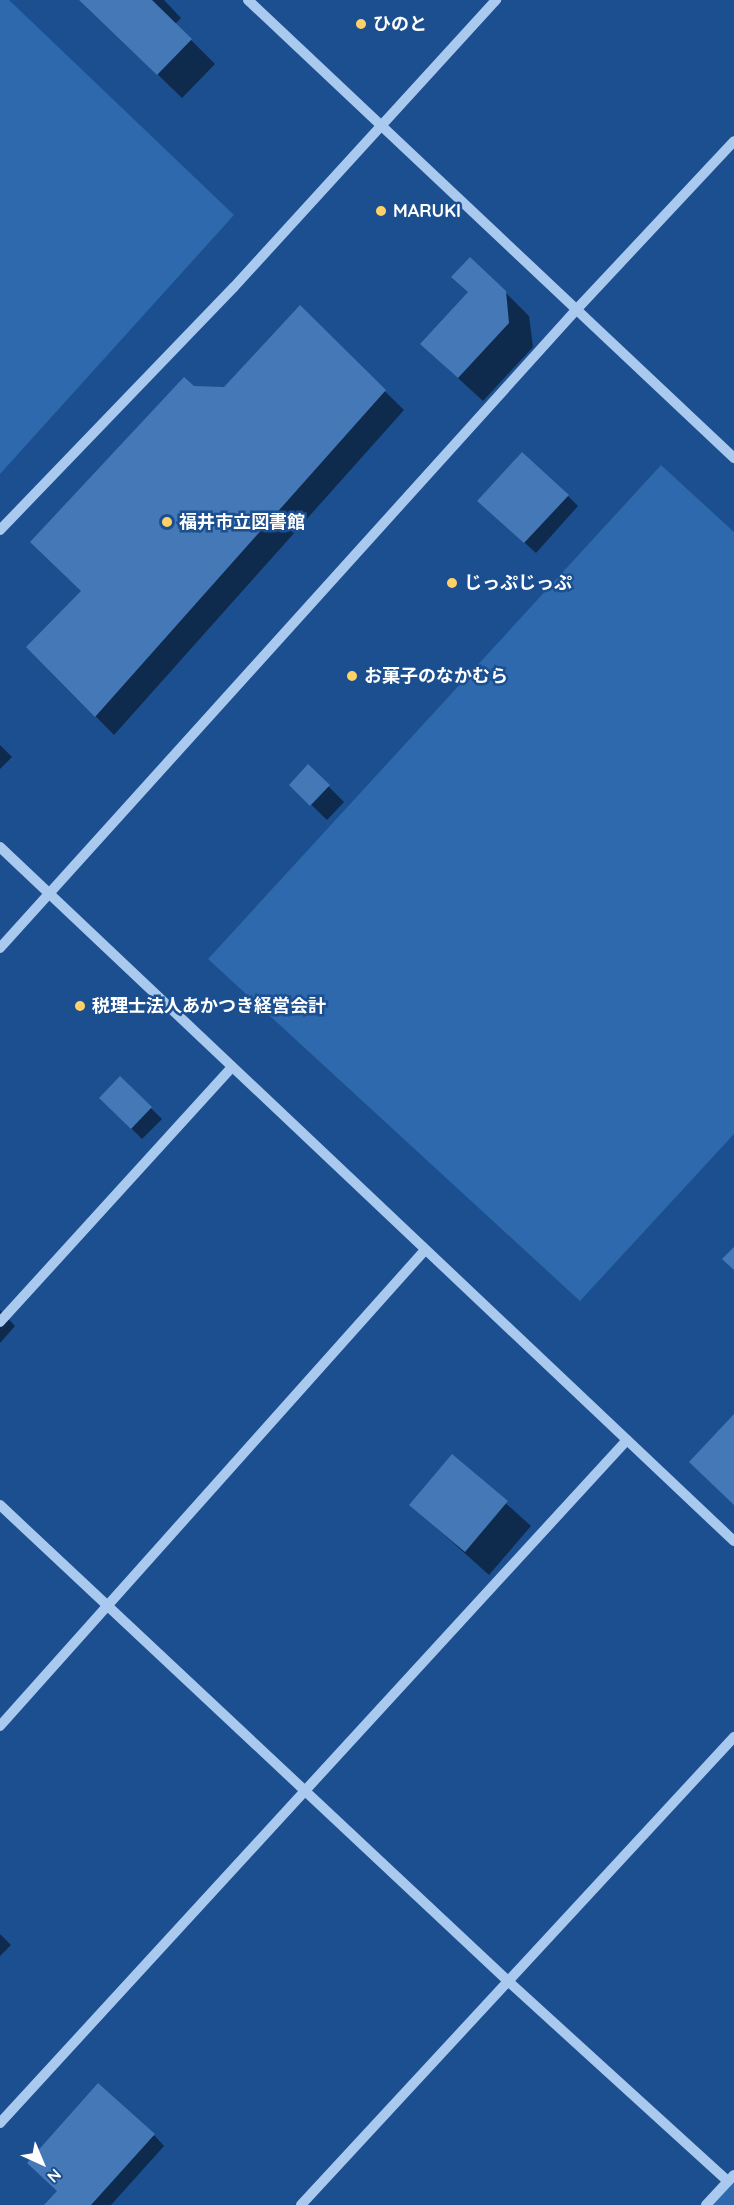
<!DOCTYPE html>
<html>
<head>
<meta charset="utf-8">
<style>
	body { margin:0 }
	#map { position:relative; width:734px; height:2205px; overflow:hidden; background:#1b4f8f; font-family:Quicksand,"Noto Sans JP",sans-serif }
	div>[style] { position:absolute }
	[style*='--x'] { left:calc(var(--x)*1px); top:calc(var(--y)*1px); width:calc(var(--w)*1px); rotate:calc(var(--a)*1deg) }
	.green>* { inset:0; background:#2e69ad }
	.shadow>* { inset:0; background:#0007 }
	.building>* { inset:0; background:#4478b7 }
	.minor>* { height:10px; margin:-5px; padding:0 5px; transform-origin:5px; border-radius:5px; background:#a9c9ee }
	.dots>* { width:16px; height:16px; translate:-50% -50%; box-sizing:border-box; border:3px solid #1b4f8f; border-radius:50% }
	span { translate:-50% -50%; white-space:nowrap; text-align:center; line-height:1.15; -webkit-text-stroke:5px #1b4f8f; paint-order:stroke }
	.poi-label { font-size:18px; color:#fff; font-weight:700 }
	.left { translate:0 -50%; text-align:left }
	.north { position:absolute; left:12px; top:2133px; width:60px; height:60px; -webkit-text-stroke:4px #1b4f8f; paint-order:stroke; rotate:136deg; font-size:16px; font-weight:700; line-height:24px; text-align:center; color:#fff }
	.north::after { content:''; display:block; margin:auto; width:21px; height:27px; background:#fff; clip-path:polygon(50% 0,100% 100%,50% 72%,0 100%) }
</style>
</head>
<body>
<div id="map">
	<div class="green">
		<i style="clip-path:polygon(0 0,9px 0,234px 215px,0 474px)"></i>
		<i style="clip-path:polygon(661px 465px,734px 532px,734px 1134px,580px 1301px,208px 959px)"></i>
		<i style="clip-path:polygon(734px 2176px,734px 2205px,707px 2205px)"></i>
	</div>
	<div class="shadow">
		<i style="clip-path:polygon(81px 0,164px 0,181px 18px,175px 24px,215px 64px,182px 98px)"></i>
		<i style="clip-path:polygon(505px 292px,529px 316px,533px 347px,483px 401px,446px 367px)"></i>
		<i style="clip-path:polygon(300px 308px,404px 410px,114px 735px,28px 647px,83px 592px,194px 387px,224px 389px)"></i>
		<i style="clip-path:polygon(568px 496px,578px 506px,536px 553px,490px 511px)"></i>
		<i style="clip-path:polygon(0 745px,12px 757px,0 769px)"></i>
		<i style="clip-path:polygon(308px 766px,344px 802px,327px 820px,291px 785px)"></i>
		<i style="clip-path:polygon(120px 1078px,162px 1119px,142px 1139px,101px 1098px)"></i>
		<i style="clip-path:polygon(0 1310px,15px 1326px,0 1343px)"></i>
		<i style="clip-path:polygon(453px 1456px,531px 1526px,489px 1575px,411px 1505px)"></i>
		<i style="clip-path:polygon(0 1934px,11px 1945px,0 1956px)"></i>
		<i style="clip-path:polygon(154px 2135px,164px 2146px,111px 2205px,46px 2205px,59px 2191px)"></i>
	</div>
	<div class="building">
		<i style="clip-path:polygon(79px 0,152px 0,192px 39px,157px 75px)"></i>
		<i style="clip-path:polygon(470px 257px,506px 291px,509px 323px,458px 378px,420px 344px,468px 292px,451px 277px)"></i>
		<i style="clip-path:polygon(300px 305px,386px 390px,95px 717px,26px 647px,81px 591px,30px 542px,184px 377px,194px 386px,224px 387px)"></i>
		<i style="clip-path:polygon(522px 452px,569px 495px,524px 543px,477px 501px)"></i>
		<i style="clip-path:polygon(308px 764px,330px 785px,310px 806px,289px 785px)"></i>
		<i style="clip-path:polygon(120px 1076px,152px 1107px,131px 1129px,99px 1098px)"></i>
		<i style="clip-path:polygon(734px 1247px,734px 1270px,722px 1259px)"></i>
		<i style="clip-path:polygon(734px 1414px,734px 1505px,689px 1462px)"></i>
		<i style="clip-path:polygon(452px 1454px,508px 1501px,465px 1552px,409px 1505px)"></i>
		<i style="clip-path:polygon(98px 2083px,155px 2134px,91px 2205px,44px 2205px,57px 2191px,27px 2163px)"></i>
	</div>
	<div class="minor">
		<i style="--x:248;--y:0;--w:668;--a:43.3"></i>
		<i style="--x:0;--y:530;--w:337;--a:-46.1"></i>
		<i style="--x:234;--y:287;--w:389;--a:-47.6"></i>
		<i style="--x:0;--y:847;--w:1010;--a:43.4"></i>
		<i style="--x:0;--y:948;--w:860;--a:-47.92"></i>
		<i style="--x:576;--y:310;--w:231;--a:-46.9"></i>
		<i style="--x:0;--y:1322;--w:345;--a:-47.7"></i>
		<i style="--x:0;--y:1505;--w:698;--a:43.14"></i>
		<i style="--x:509;--y:1982;--w:296;--a:42.3"></i>
		<i style="--x:0;--y:1726;--w:638;--a:-48.24"></i>
		<i style="--x:0;--y:2123;--w:927;--a:-47.45"></i>
		<i style="--x:301;--y:2205;--w:638;--a:-47.22"></i>
		<i style="--x:706;--y:2205;--w:41;--a:-47"></i>
	</div>
	<div class="dots">
		<i style="left:361px;top:24px;background:#ffd166"></i>
		<i style="left:381px;top:211px;background:#ffd166"></i>
		<i style="left:167px;top:522px;background:#ffd166"></i>
		<i style="left:452px;top:583px;background:#ffd166"></i>
		<i style="left:352px;top:676px;background:#ffd166"></i>
		<i style="left:80px;top:1006px;background:#ffd166"></i>
	</div>
	<div class="poi-label">
		<span class="left" style="left:373px;top:24px">ひのと</span>
		<span class="left" style="left:393px;top:211px">MARUKI</span>
		<span class="left" style="left:179px;top:522px">福井市立図書館</span>
		<span class="left" style="left:464px;top:583px">じっぷじっぷ</span>
		<span class="left" style="left:364px;top:676px">お菓子のなかむら</span>
		<span class="left" style="left:92px;top:1006px">税理士法人あかつき経営会計</span>
	</div>
	<div class="north">N</div>
</div>
</body>
</html>
